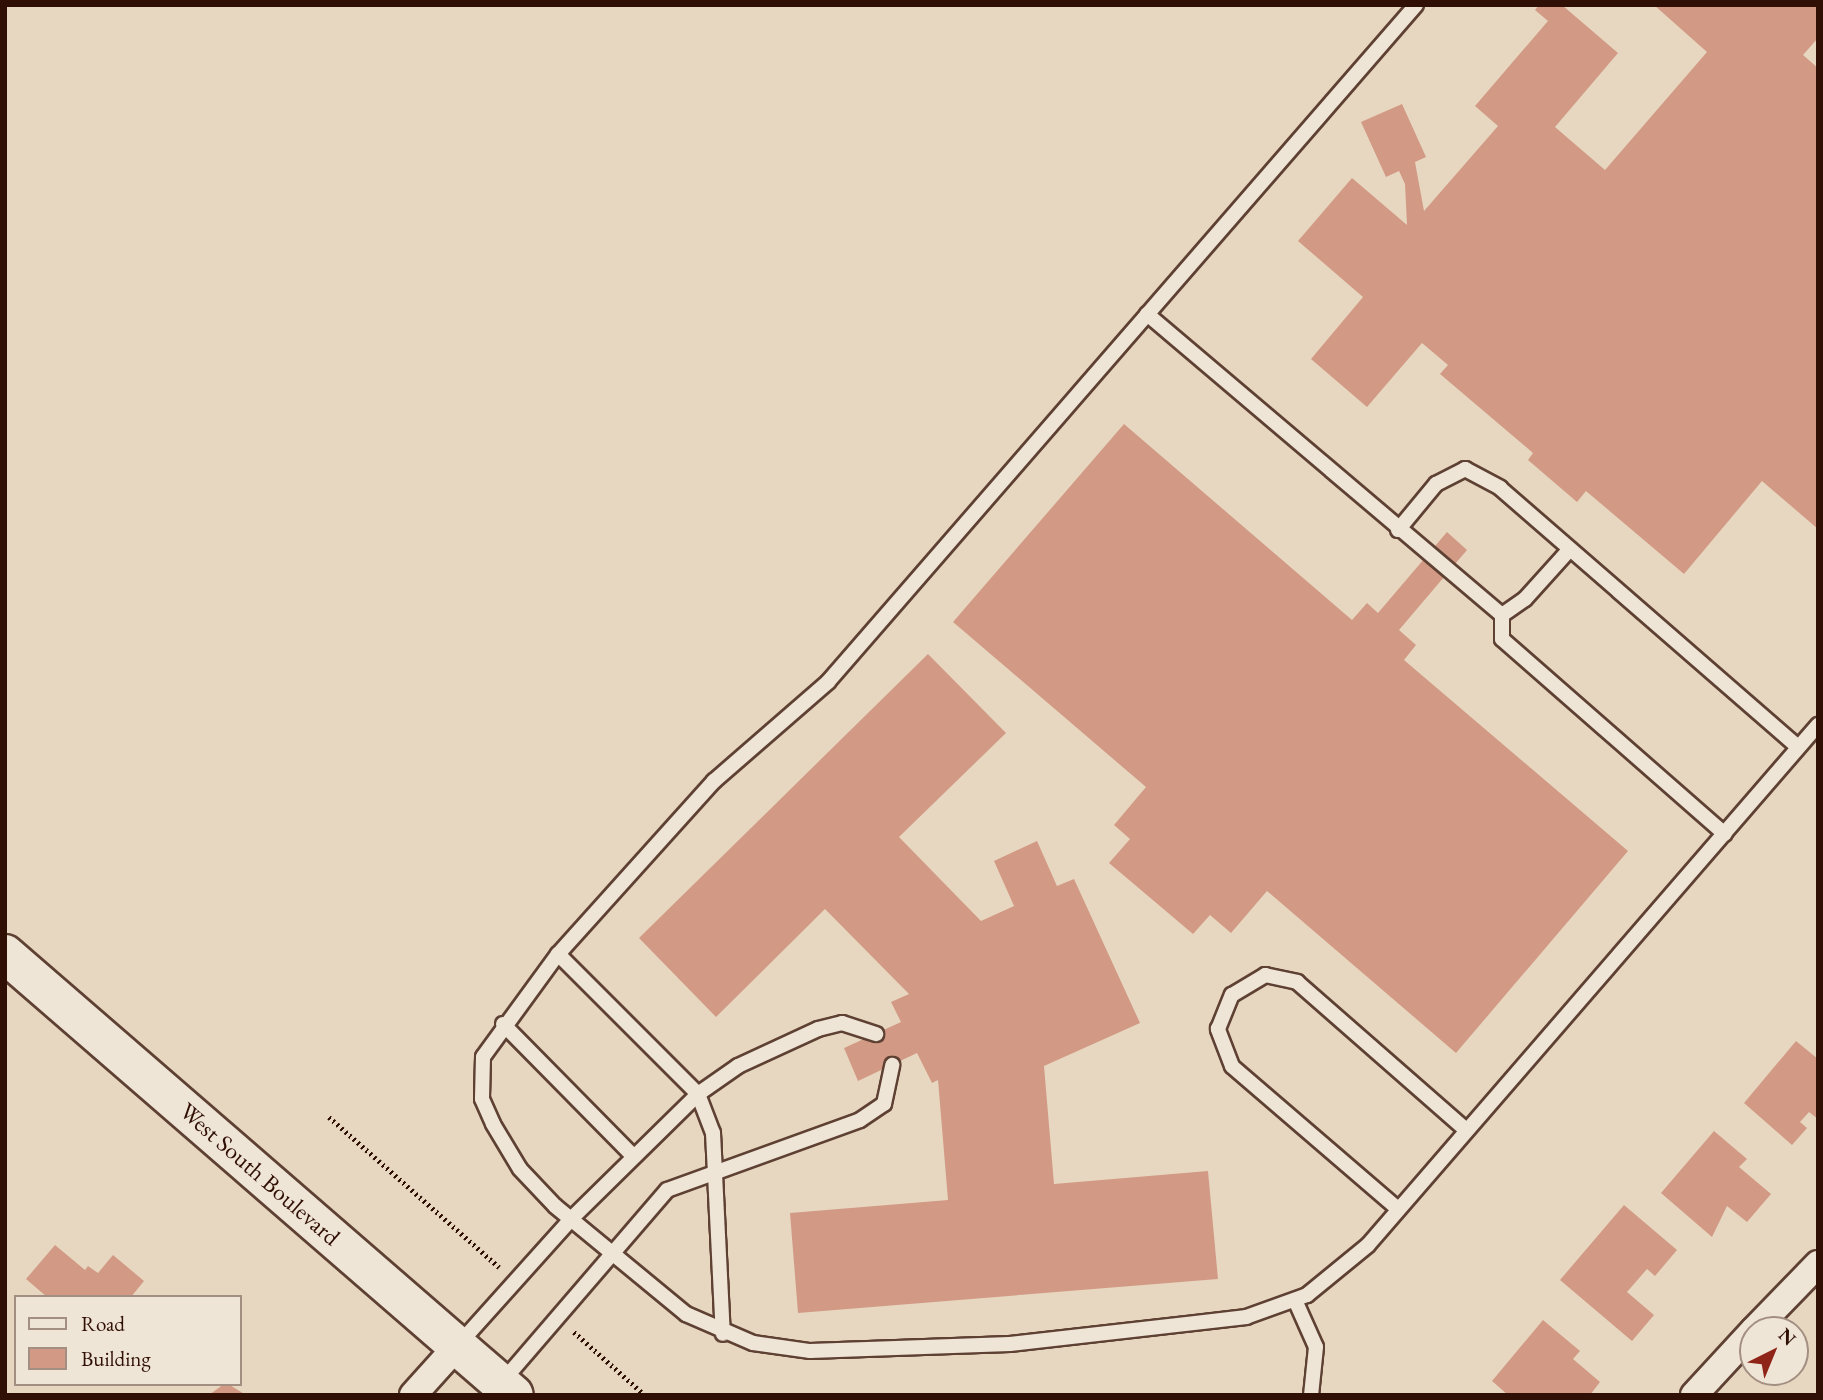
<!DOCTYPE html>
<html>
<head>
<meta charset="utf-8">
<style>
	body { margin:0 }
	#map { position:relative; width:1823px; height:1400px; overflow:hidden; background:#e7d7c0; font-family:"EB Garamond",serif }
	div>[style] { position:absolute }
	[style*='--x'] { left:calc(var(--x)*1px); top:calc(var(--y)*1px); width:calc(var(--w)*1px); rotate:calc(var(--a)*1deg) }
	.building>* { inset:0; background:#d29a85 }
	.path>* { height:4.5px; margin-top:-2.25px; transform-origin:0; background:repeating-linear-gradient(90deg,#300f04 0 2px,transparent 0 5.5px) }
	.roads { filter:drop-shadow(2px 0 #5e4133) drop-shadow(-2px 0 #5e4133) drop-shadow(0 2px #5e4133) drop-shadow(0 -2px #5e4133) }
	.lane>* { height:14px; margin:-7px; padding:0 7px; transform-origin:7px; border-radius:7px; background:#efe5d6 }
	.street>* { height:26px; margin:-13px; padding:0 13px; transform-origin:13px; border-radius:13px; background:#efe5d6 }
	.secondary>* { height:38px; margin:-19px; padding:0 19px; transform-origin:19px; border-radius:19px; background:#efe5d6 }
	span { translate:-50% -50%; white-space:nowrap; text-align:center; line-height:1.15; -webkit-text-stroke:6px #efe5d6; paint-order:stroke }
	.street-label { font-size:24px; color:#300f04 }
	.frame { position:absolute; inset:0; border:7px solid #300f04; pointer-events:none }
	.legend { position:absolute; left:14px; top:1295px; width:228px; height:91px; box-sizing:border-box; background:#efe5d6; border:2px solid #a38f82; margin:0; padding:9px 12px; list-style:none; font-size:21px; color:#300f04 }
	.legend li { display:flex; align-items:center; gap:14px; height:35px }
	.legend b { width:35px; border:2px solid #a38f82 }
	.north { position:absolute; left:1739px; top:1316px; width:70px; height:70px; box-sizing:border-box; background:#efe5d6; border:2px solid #a38f82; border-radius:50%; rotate:43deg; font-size:19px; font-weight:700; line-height:28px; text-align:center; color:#300f04 }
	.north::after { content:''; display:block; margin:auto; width:24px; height:32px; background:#8f2418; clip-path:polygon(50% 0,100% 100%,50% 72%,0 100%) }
</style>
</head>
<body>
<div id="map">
	<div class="building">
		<i style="clip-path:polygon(1539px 5px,1562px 5px,1618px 53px,1555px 127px,1605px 170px,1707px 52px,1654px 5px,1818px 5px,1818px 38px,1803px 55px,1818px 68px,1818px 529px,1762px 481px,1684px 574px,1586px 491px,1577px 502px,1528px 460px,1533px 453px,1440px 374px,1448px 365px,1422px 343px,1367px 407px,1311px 359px,1363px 297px,1298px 241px,1352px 178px,1407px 225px,1405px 184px,1399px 171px,1386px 177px,1361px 122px,1402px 104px,1426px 157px,1415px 162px,1424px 211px,1498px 126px,1475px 106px,1548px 21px,1535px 10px)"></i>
		<i style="clip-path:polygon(1124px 424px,1352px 620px,1367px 603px,1378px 613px,1447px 532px,1467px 550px,1399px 630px,1416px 645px,1404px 660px,1628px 851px,1456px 1053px,1267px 891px,1231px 933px,1210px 915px,1193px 934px,1109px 863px,1130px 839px,1114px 825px,1146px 787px,953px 622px)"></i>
		<i style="clip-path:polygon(928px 654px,1006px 733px,899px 837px,981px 921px,1014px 906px,994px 861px,1037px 841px,1057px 886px,1074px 879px,1140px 1023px,1044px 1066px,1054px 1184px,1208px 1171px,1218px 1279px,798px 1313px,790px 1213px,948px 1200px,938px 1080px,932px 1083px,917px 1053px,858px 1081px,844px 1048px,901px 1022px,891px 1002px,909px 994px,825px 909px,716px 1017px,639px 938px)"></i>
		<i style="clip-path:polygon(1796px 1041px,1818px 1059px,1818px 1119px,1809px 1112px,1800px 1122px,1807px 1128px,1792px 1145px,1744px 1103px)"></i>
		<i style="clip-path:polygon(1714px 1131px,1747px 1159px,1739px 1167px,1771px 1194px,1747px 1222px,1727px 1206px,1712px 1237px,1661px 1193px)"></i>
		<i style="clip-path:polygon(1624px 1205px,1677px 1250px,1655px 1276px,1647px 1269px,1627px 1292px,1654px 1315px,1632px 1341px,1560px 1280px)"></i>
		<i style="clip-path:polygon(55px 1245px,85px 1270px,88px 1266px,98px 1273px,113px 1255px,144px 1281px,131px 1297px,47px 1297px,26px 1279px)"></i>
		<i style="clip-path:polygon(1543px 1320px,1580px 1351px,1573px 1359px,1600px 1382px,1590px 1395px,1508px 1395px,1492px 1381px)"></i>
		<i style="clip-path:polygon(224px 1384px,228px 1384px,246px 1395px,209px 1395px)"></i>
	</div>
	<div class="path">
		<i style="--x:329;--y:1117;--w:227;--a:41.4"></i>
		<i style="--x:574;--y:1332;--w:95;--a:41.6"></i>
	</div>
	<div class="roads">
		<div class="lane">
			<i style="--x:1416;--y:5;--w:897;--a:130.98"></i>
			<i style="--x:828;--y:682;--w:151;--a:139"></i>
			<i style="--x:714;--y:781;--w:233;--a:132"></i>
			<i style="--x:558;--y:954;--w:127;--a:126.1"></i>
			<i style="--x:483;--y:1057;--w:42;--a:91.4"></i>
			<i style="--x:482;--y:1099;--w:27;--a:66"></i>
			<i style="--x:493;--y:1124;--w:52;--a:59"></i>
			<i style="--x:520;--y:1169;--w:51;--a:46.6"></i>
			<i style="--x:555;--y:1206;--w:170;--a:39.5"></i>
			<i style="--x:686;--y:1314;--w:73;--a:23.4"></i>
			<i style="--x:753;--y:1343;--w:58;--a:8"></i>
			<i style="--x:810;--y:1351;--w:200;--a:-2"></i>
			<i style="--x:1010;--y:1344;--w:238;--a:-6.5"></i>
			<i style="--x:1246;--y:1317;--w:65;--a:-19.8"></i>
			<i style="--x:1307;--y:1295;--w:79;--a:-39.3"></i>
			<i style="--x:1368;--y:1245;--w:688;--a:-49.13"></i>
			<i style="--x:1147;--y:314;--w:465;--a:40.3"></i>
			<i style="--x:1502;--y:615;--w:24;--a:90"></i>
			<i style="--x:1502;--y:639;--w:296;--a:41.2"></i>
			<i style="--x:1398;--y:530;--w:60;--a:-50.4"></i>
			<i style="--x:1436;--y:484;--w:33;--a:-27"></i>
			<i style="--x:1465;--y:469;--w:40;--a:28"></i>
			<i style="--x:1500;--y:488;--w:395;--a:41"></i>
			<i style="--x:1502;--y:615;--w:28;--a:-35"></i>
			<i style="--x:1525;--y:599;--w:67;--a:-48"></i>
			<i style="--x:558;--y:954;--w:198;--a:45"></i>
			<i style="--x:698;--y:1094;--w:42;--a:69"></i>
			<i style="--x:713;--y:1133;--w:201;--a:87.2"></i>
			<i style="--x:503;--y:1024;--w:185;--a:45.4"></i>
			<i style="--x:1398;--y:1209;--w:219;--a:-139.3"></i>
			<i style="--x:1232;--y:1066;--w:40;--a:-111"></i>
			<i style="--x:1218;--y:1029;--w:37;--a:-68"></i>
			<i style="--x:1232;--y:995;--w:39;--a:-31"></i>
			<i style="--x:1265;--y:975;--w:33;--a:12"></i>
			<i style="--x:1297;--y:982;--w:223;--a:41.2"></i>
			<i style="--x:1295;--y:1300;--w:51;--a:65.9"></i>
			<i style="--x:1316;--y:1347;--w:48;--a:95.9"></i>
			<i style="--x:459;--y:1344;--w:168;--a:-48.1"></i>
			<i style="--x:571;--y:1219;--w:178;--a:-44.5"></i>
			<i style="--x:698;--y:1094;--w:49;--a:-35"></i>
			<i style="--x:738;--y:1066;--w:88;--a:-24.8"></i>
			<i style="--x:818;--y:1029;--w:25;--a:-14"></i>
			<i style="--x:842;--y:1023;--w:36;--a:18"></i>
			<i style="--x:502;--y:1382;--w:253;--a:-49.3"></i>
			<i style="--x:667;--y:1190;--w:205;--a:-19.9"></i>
			<i style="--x:860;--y:1120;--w:29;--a:-34"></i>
			<i style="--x:884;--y:1104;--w:40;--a:-78"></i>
		</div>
		<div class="street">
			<i style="--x:1754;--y:1330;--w:92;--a:-45.9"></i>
			<i style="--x:413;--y:1395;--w:67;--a:-48"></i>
			<i style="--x:1694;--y:1395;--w:87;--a:-47.3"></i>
		</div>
		<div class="secondary">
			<i style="--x:5;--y:954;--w:673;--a:40.91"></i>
		</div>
	</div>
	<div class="street-label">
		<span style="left:260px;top:1174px;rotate:41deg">West South Boulevard</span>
	</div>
	<div class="frame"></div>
	<ul class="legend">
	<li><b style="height:9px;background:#efe5d6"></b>Road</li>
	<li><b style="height:19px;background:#d29a85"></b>Building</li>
	</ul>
	<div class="north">N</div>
</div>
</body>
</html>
